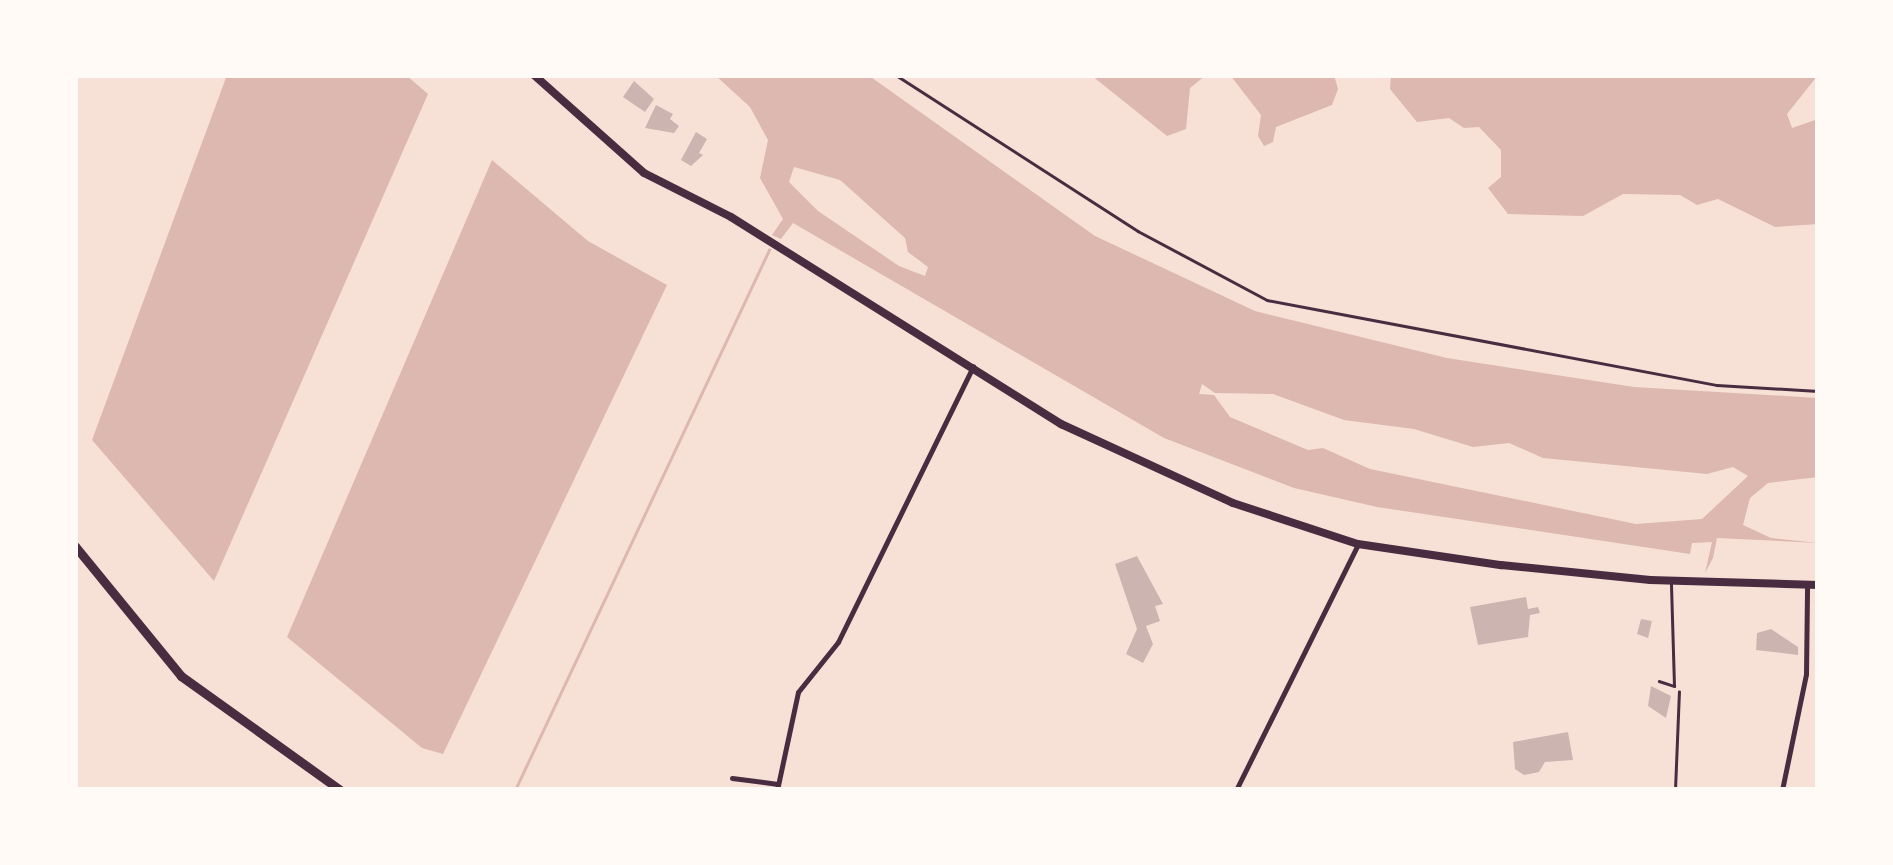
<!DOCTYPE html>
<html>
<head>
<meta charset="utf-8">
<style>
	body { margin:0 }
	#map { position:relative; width:1893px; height:865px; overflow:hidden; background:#f7e1d7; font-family:Jost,sans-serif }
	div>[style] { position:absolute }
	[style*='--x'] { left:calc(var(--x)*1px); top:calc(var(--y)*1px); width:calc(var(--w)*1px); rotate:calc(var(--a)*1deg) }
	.water>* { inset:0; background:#dcb8b0 }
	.stream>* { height:2.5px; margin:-1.25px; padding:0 1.25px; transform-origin:1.25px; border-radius:1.25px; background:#dcb8b0 }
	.building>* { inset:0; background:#ccb4b1 }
	.path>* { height:2.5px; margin:-1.25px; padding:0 1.25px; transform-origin:1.25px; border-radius:1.25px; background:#4a2c40 }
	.service>* { height:2.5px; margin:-1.25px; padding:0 1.25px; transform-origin:1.25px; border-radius:1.25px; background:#4a2c40 }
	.minor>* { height:5px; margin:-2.5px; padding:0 2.5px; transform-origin:2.5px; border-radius:2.5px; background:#4a2c40 }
	.tertiary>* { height:8px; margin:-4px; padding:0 4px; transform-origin:4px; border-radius:4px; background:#4a2c40 }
	.trunk>* { height:9px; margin:-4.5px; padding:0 4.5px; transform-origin:4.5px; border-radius:4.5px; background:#4a2c40 }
	span { translate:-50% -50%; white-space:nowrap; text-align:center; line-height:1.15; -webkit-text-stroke:8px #fffaf5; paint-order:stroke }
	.frame { position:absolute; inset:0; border:78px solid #fffaf5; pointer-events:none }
</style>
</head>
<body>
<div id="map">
	<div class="water">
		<i style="clip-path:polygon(227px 75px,406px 75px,428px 94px,214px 581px,92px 440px)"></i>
		<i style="clip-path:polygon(evenodd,715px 75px,868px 75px,1095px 236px,1255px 311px,1447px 358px,1634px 387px,1818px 398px,1818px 477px,1768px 483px,1750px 498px,1743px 525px,1771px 538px,1818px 543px,1717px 538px,1713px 558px,1705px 573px,1712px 542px,1692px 543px,1690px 554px,1377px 507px,1294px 488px,1164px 438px,793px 223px,781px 239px,772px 235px,783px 219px,760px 178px,768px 140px,750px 107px,715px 75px,794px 167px,840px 180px,905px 238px,908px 252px,928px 267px,925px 276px,899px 266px,818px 211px,789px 182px,794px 167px,715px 75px,1202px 384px,1215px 393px,1273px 394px,1344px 420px,1414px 429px,1473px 447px,1509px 443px,1543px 458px,1707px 474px,1733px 467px,1748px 476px,1702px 519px,1636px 524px,1370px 469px,1323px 448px,1308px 450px,1230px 417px,1214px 395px,1199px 394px,1202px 384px)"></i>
		<i style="clip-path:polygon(1091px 75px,1206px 75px,1190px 88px,1186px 129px,1167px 136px)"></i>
		<i style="clip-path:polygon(1230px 75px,1334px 75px,1338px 89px,1332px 105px,1276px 127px,1273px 142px,1264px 146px,1258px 136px,1261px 115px)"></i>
		<i style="clip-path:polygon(1391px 75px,1818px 75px,1787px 114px,1792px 128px,1818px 119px,1818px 224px,1775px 227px,1718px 199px,1697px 205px,1680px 195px,1623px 194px,1583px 216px,1508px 214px,1488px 188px,1501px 177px,1501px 150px,1479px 127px,1464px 128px,1449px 118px,1417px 122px,1390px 89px)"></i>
		<i style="clip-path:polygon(492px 160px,588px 241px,667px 285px,443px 754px,422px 748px,287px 637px)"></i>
	</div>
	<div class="stream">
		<i style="--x:515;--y:790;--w:597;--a:-64.81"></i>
	</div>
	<div class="building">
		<i style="clip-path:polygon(634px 81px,654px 99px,645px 112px,623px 97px)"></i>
		<i style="clip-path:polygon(656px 105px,673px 114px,670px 119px,679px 126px,674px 133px,645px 128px)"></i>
		<i style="clip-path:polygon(696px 132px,707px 139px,699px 153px,703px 155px,691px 166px,681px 160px)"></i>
		<i style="clip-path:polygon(1137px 556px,1163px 604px,1155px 606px,1160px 621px,1146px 626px,1153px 644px,1143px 663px,1126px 654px,1137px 629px,1115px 564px)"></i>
		<i style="clip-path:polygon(1526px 597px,1528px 609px,1538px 607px,1540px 613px,1530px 615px,1528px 637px,1478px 645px,1470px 607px)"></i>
		<i style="clip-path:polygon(1641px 619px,1652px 621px,1648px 638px,1637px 634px)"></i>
		<i style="clip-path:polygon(1771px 629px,1798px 647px,1798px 655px,1756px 650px,1757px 633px)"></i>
		<i style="clip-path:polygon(1651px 686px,1671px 696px,1666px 718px,1648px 706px)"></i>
		<i style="clip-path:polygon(1568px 732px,1573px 760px,1545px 762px,1539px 772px,1524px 775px,1515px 769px,1513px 742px)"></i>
	</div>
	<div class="path">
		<i style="--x:896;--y:75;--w:288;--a:32.8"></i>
		<i style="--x:1138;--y:231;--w:146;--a:28.1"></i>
		<i style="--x:1267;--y:300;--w:458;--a:10.7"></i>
		<i style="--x:1717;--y:385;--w:101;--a:3.4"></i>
		<i style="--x:1675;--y:790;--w:98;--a:-87.7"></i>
	</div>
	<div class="service">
		<i style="--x:1659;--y:681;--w:16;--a:18"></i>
		<i style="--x:1674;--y:686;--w:104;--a:-91.7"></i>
	</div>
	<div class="minor">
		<i style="--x:732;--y:778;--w:46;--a:7.4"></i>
		<i style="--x:777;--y:790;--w:100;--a:-77.9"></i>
		<i style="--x:798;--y:692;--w:64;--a:-51.3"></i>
		<i style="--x:838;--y:642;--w:307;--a:-63.9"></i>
		<i style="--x:1236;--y:790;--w:275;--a:-63.6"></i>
		<i style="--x:1782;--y:790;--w:118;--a:-78.3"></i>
		<i style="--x:1806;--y:674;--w:88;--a:-89.3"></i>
	</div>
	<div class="tertiary">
		<i style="--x:534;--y:75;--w:147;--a:41.7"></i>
		<i style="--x:644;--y:173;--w:97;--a:26.8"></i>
		<i style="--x:731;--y:217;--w:390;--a:32.1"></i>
		<i style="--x:1061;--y:424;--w:189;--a:24.7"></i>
		<i style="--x:1233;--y:503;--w:132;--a:18.2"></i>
		<i style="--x:1358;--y:544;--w:145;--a:8.4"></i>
		<i style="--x:1501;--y:565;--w:150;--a:5.7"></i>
		<i style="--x:1650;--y:580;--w:168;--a:1.7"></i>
	</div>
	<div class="trunk">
		<i style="--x:75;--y:546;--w:168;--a:50.8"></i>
		<i style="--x:181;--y:676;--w:196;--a:35.6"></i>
	</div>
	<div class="frame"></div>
</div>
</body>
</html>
